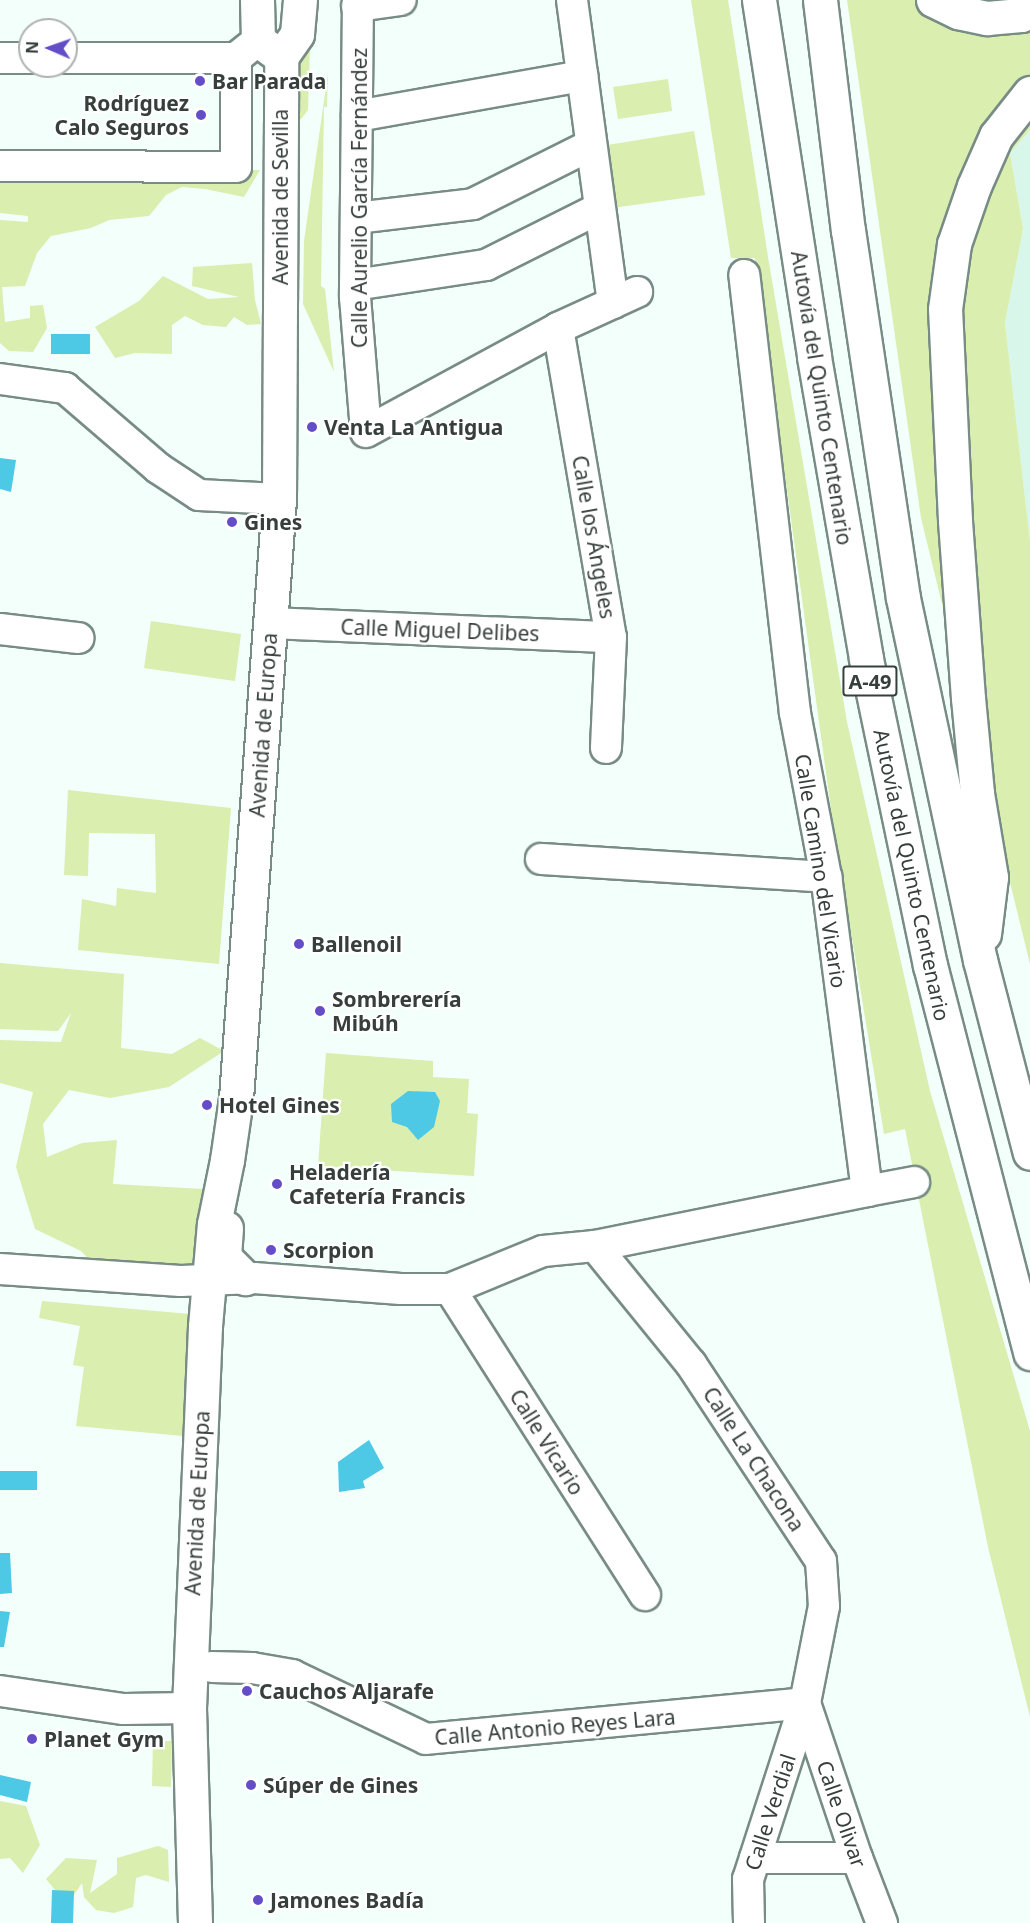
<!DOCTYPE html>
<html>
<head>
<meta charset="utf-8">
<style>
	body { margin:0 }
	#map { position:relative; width:1030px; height:1923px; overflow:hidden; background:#f2fffa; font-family:"Noto Sans",sans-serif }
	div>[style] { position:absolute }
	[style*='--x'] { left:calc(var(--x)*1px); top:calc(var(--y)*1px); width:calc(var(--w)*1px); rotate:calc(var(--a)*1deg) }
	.built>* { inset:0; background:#d8f6ea }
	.green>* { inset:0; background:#d9eeaf }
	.water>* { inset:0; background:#4dc8e5 }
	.roads { filter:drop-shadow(2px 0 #788c85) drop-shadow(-2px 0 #788c85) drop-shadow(0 2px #788c85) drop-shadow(0 -2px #788c85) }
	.minor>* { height:30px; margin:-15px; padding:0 15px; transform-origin:15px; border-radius:15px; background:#fff }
	.major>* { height:33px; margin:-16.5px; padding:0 16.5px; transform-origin:16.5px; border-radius:16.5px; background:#fff }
	.highway>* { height:33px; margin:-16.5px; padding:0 16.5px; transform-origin:16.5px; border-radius:16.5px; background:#fff }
	.dots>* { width:16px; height:16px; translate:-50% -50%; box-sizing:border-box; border:3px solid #fff; border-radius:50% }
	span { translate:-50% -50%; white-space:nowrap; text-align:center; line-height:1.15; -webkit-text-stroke:4.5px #fff; paint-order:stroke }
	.shield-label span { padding:2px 4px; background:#fff; border:2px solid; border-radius:4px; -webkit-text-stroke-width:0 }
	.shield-label { font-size:20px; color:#373f3c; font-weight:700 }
	.poi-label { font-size:21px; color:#373f3c; font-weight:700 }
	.left { translate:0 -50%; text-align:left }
	.right { translate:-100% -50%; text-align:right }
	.street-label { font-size:21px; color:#373f3c }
	.north { position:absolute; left:18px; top:18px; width:60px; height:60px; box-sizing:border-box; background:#fff; border:2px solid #afb2b1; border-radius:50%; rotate:272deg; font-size:16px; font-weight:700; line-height:24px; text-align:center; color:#373f3c }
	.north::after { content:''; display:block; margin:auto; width:21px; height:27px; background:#644ec7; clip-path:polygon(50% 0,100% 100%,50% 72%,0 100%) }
</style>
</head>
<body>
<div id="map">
	<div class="built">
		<i style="clip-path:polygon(1030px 130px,1030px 542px,1005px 323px,1023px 229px,1010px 153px)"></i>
	</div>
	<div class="green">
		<i style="clip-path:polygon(691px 0,728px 0,768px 257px,847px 722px,930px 1091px,1030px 1431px,1030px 1717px,988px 1547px,905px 1129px,884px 1134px,831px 809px,755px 258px,731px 258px)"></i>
		<i style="clip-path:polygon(847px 0,1030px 0,1030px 130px,1010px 153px,1023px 229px,1005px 323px,1030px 542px,1030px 964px,921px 518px)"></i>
		<i style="clip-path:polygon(310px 47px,308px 110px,301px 119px,293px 121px,296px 73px,300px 52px)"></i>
		<i style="clip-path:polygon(328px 73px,327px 107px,324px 107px,321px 286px,325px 289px,334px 372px,303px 304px,304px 241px)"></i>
		<i style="clip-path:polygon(668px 79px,672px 111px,618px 119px,613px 87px)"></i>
		<i style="clip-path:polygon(694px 131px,705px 195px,605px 209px,595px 147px)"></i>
		<i style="clip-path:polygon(260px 170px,244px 197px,205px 189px,182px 187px,166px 195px,149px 216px,109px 220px,91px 228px,51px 236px,37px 253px,25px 286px,2px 287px,5px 322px,30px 318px,30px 306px,43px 305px,47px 328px,33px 352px,9px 351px,0 343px,0 220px,28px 222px,28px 216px,0 213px,0 171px)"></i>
		<i style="clip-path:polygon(252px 263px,255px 300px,261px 324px,247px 325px,234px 317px,226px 327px,203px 325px,185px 316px,172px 325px,172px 354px,135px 353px,115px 358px,95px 327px,139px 301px,163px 276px,208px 299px,239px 297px,192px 286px,193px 267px)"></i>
		<i style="clip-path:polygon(151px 621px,241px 634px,235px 681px,144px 668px)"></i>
		<i style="clip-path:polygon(68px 790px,231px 808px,219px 964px,78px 950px,82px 899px,116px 906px,117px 888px,156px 893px,155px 834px,89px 833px,88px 876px,64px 875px)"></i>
		<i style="clip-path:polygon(0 963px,124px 974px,121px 1048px,172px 1054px,200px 1038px,224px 1051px,169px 1087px,110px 1098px,69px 1090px,43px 1124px,47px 1157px,82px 1143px,117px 1140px,113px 1184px,203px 1189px,207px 1234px,196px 1267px,112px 1284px,81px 1251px,35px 1229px,16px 1167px,33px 1092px,0 1083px,0 1040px,61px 1042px,71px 1013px,58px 1031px,0 1029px)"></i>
		<i style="clip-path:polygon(326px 1053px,433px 1061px,433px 1077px,469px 1079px,467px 1113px,478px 1114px,474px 1176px,318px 1166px)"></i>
		<i style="clip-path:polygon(42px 1301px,190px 1314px,183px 1436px,76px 1426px,84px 1367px,73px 1365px,80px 1326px,39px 1318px)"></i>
		<i style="clip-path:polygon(153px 1741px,172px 1741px,171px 1787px,152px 1786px)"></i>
		<i style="clip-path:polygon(0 1801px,26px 1806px,40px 1845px,23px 1873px,10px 1858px,0 1859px)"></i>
		<i style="clip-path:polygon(158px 1846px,168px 1850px,169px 1882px,146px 1875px,136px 1878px,133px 1907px,114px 1913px,96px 1910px,84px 1897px,82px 1883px,74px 1895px,55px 1890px,46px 1879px,66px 1858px,97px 1860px,90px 1893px,117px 1874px,117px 1858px)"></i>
	</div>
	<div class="water">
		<i style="clip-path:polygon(51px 334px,90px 334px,90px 354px,51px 354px)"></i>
		<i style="clip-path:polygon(0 458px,16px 460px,11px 492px,0 489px)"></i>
		<i style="clip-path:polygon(408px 1091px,435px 1092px,440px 1101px,434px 1127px,418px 1140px,407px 1127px,392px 1122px,391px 1104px)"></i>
		<i style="clip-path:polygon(369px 1440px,384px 1468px,363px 1481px,365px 1488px,339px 1492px,338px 1462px)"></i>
		<i style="clip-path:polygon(0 1471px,37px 1471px,37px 1490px,0 1490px)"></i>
		<i style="clip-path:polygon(0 1553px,10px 1553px,12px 1593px,0 1594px)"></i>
		<i style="clip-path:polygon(0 1611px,10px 1612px,4px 1647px,0 1647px)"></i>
		<i style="clip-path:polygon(0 1775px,31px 1782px,27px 1802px,0 1795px)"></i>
		<i style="clip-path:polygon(52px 1890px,74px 1891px,73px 1923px,51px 1923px)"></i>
	</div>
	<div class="roads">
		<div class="minor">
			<i style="--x:358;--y:0;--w:297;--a:90.6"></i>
			<i style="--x:355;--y:297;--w:135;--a:85.3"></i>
			<i style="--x:366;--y:432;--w:218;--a:-28.4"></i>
			<i style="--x:558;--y:328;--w:87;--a:-24.5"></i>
			<i style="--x:572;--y:0;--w:306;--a:82.3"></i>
			<i style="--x:357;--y:6;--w:44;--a:-7.8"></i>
			<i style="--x:0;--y:58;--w:30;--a:0"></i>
			<i style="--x:66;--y:58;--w:170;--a:0"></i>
			<i style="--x:236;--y:58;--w:19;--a:-39"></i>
			<i style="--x:357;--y:116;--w:229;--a:-10.1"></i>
			<i style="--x:0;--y:166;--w:236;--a:0.2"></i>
			<i style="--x:236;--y:167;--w:109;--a:-90"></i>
			<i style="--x:356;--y:218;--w:118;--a:-6.8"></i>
			<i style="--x:473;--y:204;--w:132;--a:-26.6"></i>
			<i style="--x:355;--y:285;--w:133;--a:-8.7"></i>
			<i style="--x:486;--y:265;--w:127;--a:-26.6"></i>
			<i style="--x:558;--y:328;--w:314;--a:80.3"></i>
			<i style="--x:611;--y:637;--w:111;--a:92.6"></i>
			<i style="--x:0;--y:379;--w:66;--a:7.9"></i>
			<i style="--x:65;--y:388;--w:123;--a:40.7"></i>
			<i style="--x:158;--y:468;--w:49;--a:33.4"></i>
			<i style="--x:199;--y:495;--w:80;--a:2.9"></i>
			<i style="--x:270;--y:623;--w:341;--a:2.4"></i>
			<i style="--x:0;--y:629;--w:79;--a:6.6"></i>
			<i style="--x:541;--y:859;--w:286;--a:3.6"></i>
			<i style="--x:867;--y:1191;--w:48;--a:-10.8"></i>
			<i style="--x:595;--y:1246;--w:152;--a:50.9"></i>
			<i style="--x:691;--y:1364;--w:236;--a:56.6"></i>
			<i style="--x:821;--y:1561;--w:45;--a:86.2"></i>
			<i style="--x:824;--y:1606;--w:99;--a:101.1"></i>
			<i style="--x:805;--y:1703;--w:185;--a:107.9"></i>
			<i style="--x:748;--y:1879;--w:44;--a:88.7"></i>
			<i style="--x:0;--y:1269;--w:181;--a:3.8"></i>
			<i style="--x:181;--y:1281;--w:73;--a:-2.4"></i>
			<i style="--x:254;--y:1278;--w:147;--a:4.3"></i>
			<i style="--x:401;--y:1289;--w:49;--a:0"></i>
			<i style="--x:450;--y:1289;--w:100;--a:-22.2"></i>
			<i style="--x:543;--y:1251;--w:52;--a:-5.5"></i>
			<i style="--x:595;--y:1246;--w:278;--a:-11.4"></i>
			<i style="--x:867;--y:1191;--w:317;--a:-97.4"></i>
			<i style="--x:826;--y:877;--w:167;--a:-100.7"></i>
			<i style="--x:795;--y:713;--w:441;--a:-96.6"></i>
			<i style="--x:450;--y:1289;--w:363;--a:57.5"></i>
			<i style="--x:212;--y:1667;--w:40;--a:1.4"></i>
			<i style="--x:252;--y:1668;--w:41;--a:9.9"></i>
			<i style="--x:292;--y:1675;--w:148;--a:25.5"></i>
			<i style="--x:426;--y:1739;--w:381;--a:-5.4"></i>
			<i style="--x:0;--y:1691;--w:125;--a:8.3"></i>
			<i style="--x:124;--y:1709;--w:65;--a:-0.9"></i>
			<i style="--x:805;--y:1703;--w:163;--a:71.5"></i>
			<i style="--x:857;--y:1858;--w:70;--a:69"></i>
			<i style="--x:755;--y:1858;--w:102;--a:0"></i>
		</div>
		<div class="major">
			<i style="--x:257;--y:0;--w:40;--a:88.6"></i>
			<i style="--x:258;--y:40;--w:29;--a:36"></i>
			<i style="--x:281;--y:57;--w:28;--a:-55"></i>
			<i style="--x:297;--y:34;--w:34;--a:-85"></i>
			<i style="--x:226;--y:1228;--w:29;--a:94"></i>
			<i style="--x:224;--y:1257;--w:30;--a:45"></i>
			<i style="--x:195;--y:1923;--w:215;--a:-91.6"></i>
			<i style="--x:189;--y:1708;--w:382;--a:-87.6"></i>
			<i style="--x:205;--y:1326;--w:102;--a:-85"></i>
			<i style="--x:214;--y:1224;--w:65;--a:-78.5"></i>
			<i style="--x:227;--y:1160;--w:63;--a:-81.7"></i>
			<i style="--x:236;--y:1098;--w:601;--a:-85.89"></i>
			<i style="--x:279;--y:499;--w:442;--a:-89.7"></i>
		</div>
		<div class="highway">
			<i style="--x:759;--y:0;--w:361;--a:81.2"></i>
			<i style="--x:814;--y:357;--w:306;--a:80.2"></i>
			<i style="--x:866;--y:659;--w:313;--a:78.2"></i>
			<i style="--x:930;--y:965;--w:401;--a:75.5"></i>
			<i style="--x:820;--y:0;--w:232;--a:83.1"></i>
			<i style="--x:848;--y:230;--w:372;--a:81.5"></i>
			<i style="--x:903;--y:598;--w:370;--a:78"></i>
			<i style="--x:980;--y:960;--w:199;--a:75.5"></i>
			<i style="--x:933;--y:0;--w:28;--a:26"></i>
			<i style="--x:958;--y:12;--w:30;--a:12"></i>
			<i style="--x:987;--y:18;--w:34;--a:-5"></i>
			<i style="--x:1021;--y:15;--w:10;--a:-29"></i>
			<i style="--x:984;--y:934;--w:57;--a:-83"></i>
			<i style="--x:991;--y:877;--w:85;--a:-99.5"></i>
			<i style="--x:977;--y:793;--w:95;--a:-95.4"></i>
			<i style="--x:968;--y:698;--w:178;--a:-94.2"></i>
			<i style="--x:955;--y:520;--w:211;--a:-92.7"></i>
			<i style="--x:945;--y:309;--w:66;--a:-82.1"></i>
			<i style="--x:954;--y:244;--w:61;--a:-71"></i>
			<i style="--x:974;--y:186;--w:55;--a:-66.3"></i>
			<i style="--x:996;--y:136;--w:55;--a:-51.7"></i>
		</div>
	</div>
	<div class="dots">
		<i style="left:200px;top:81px;background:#644ec7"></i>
		<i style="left:201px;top:115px;background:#644ec7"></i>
		<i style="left:312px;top:427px;background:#644ec7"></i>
		<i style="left:232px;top:522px;background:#644ec7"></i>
		<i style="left:299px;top:944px;background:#644ec7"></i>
		<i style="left:320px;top:1011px;background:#644ec7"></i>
		<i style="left:207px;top:1105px;background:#644ec7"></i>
		<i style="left:277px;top:1184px;background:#644ec7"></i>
		<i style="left:271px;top:1250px;background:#644ec7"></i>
		<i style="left:247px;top:1691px;background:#644ec7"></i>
		<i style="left:32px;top:1739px;background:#644ec7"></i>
		<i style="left:251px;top:1785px;background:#644ec7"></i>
		<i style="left:258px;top:1900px;background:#644ec7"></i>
	</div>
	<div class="shield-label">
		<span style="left:870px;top:681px">A-49</span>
	</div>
	<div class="poi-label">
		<span class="left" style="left:212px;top:81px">Bar Parada</span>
		<span class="right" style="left:189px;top:115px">Rodríguez<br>Calo Seguros</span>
		<span class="left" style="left:324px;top:427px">Venta La Antigua</span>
		<span class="left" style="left:244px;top:522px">Gines</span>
		<span class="left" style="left:311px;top:944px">Ballenoil</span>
		<span class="left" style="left:332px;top:1011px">Sombrerería<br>Mibúh</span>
		<span class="left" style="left:219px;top:1105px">Hotel Gines</span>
		<span class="left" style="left:289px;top:1184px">Heladería<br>Cafetería Francis</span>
		<span class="left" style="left:283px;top:1250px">Scorpion</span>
		<span class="left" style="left:259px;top:1691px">Cauchos Aljarafe</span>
		<span class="left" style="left:44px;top:1739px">Planet Gym</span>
		<span class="left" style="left:263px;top:1785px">Súper de Gines</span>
		<span class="left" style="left:270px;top:1900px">Jamones Badía</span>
	</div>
	<div class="street-label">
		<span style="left:280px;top:197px;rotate:-90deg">Avenida de Sevilla</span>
		<span style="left:359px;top:198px;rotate:-90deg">Calle Aurelio García Fernández</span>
		<span style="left:822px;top:398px;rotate:81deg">Autovía del Quinto Centenario</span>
		<span style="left:594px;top:537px;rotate:80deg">Calle los Ángeles</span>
		<span style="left:440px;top:630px;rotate:2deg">Calle Miguel Delibes</span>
		<span style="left:263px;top:725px;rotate:-86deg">Avenida de Europa</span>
		<span style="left:821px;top:871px;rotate:81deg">Calle Camino del Vicario</span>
		<span style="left:912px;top:875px;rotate:78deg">Autovía del Quinto Centenario</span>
		<span style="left:547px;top:1442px;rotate:58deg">Calle Vicario</span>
		<span style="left:754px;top:1459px;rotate:57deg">Calle La Chacona</span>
		<span style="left:197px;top:1503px;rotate:-87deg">Avenida de Europa</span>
		<span style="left:555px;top:1727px;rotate:-5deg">Calle Antonio Reyes Lara</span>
		<span style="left:770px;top:1812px;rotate:-72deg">Calle Verdial</span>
		<span style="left:842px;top:1814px;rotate:71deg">Calle Olivar</span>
	</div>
	<div class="north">N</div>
</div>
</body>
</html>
